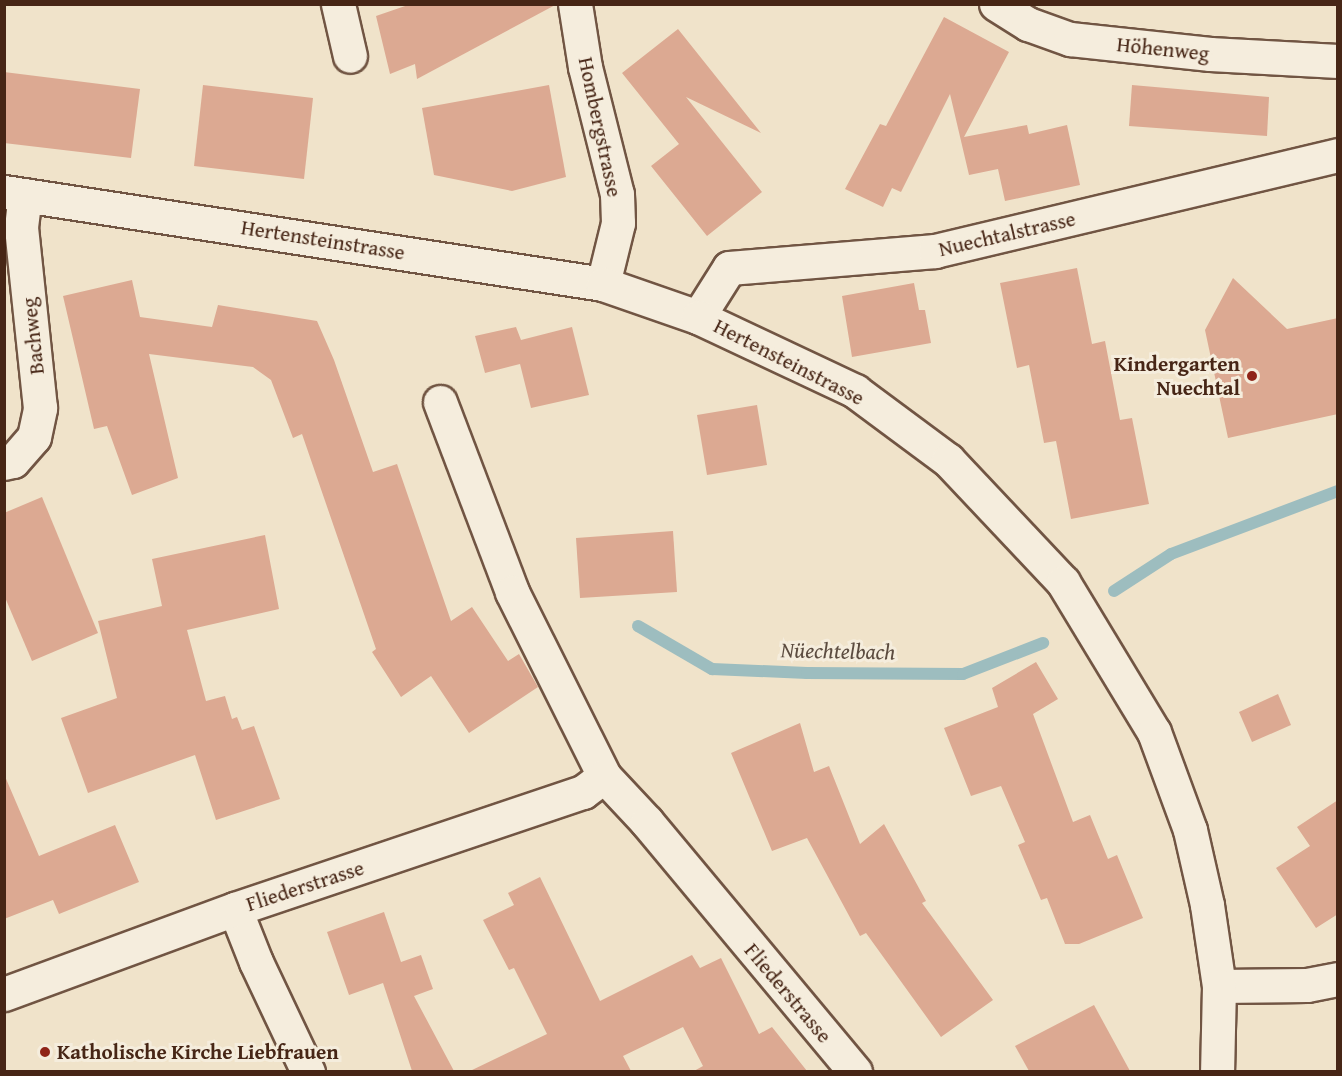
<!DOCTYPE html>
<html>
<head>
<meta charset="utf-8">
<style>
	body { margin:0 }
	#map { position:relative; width:1342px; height:1076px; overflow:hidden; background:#f0e3ca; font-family:"Gentium Book Plus",serif }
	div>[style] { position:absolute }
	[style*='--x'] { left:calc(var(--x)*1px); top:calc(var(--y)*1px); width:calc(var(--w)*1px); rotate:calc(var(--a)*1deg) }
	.stream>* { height:12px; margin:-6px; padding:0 6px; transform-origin:6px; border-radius:6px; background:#9dbdbf }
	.building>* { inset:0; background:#dca992 }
	.roads { filter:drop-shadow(2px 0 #715543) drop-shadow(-2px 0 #715543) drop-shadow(0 2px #715543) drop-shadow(0 -2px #715543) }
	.minor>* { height:33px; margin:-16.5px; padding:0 16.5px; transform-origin:16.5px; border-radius:16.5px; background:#f5eddd }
	.tertiary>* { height:33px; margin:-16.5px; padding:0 16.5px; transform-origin:16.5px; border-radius:16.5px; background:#f5eddd }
	.dots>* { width:16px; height:16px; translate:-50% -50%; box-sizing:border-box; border:3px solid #f5eddd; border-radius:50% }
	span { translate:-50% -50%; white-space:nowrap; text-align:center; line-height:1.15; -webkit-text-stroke:6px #f5eddd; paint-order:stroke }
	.street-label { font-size:21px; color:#472616 }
	.poi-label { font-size:21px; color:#472616; font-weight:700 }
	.right { translate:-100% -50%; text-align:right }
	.left { translate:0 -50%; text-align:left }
	.water-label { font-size:22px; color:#5c4c40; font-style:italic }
	.frame { position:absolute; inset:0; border:6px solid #472616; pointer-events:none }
</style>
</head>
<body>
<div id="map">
	<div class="stream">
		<i style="--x:1114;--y:591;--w:68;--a:-33"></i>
		<i style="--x:1171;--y:554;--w:178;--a:-20.7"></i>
		<i style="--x:638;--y:626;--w:86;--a:30.2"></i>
		<i style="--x:712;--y:669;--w:95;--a:2.4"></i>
		<i style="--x:807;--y:673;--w:156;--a:0.4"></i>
		<i style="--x:963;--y:674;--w:86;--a:-21.2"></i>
	</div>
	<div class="building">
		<i style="clip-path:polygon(411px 4px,557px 4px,417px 79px,415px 64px,390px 74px,376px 16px)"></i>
		<i style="clip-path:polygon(944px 17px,1009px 52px,964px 137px,1027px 125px,1029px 134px,1067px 125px,1080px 185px,1005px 201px,998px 169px,969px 175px,950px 94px,901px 192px,892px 188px,883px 207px,845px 189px,880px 124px,886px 126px)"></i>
		<i style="clip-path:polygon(678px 29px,761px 133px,686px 97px,762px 192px,707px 236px,651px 166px,679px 144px,622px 73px)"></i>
		<i style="clip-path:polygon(4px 72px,140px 89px,131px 158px,4px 143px)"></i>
		<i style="clip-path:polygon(203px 85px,313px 98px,304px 179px,194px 166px)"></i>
		<i style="clip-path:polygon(549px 85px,566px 177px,512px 191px,434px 175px,422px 108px)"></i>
		<i style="clip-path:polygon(1132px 85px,1269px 97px,1267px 136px,1129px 126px)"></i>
		<i style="clip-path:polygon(1077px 268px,1092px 344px,1105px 341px,1120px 420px,1132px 418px,1149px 504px,1071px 519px,1056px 441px,1044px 443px,1029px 365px,1017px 368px,1000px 283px)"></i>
		<i style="clip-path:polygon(1233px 278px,1287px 329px,1338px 318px,1338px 414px,1228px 438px,1205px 330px)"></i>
		<i style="clip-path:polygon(132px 280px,140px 317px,212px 327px,218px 305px,317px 321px,334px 360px,373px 472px,397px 464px,451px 621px,472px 607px,508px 661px,519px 654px,538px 687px,469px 733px,431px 676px,401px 697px,372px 652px,376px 649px,302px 434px,293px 438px,271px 380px,253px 367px,149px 354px,178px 478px,132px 495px,107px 426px,94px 429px,63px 296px)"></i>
		<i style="clip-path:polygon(914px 283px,919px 310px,925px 310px,931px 343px,852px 357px,842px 296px)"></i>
		<i style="clip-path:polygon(516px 327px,521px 340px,572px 327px,589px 395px,531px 408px,520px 364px,485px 373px,475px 336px)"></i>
		<i style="clip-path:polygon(757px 405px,767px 465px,707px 475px,697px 415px)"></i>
		<i style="clip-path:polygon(42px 497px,98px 633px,32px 661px,4px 595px,4px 513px)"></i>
		<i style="clip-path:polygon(673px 531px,677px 592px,580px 598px,576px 538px)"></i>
		<i style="clip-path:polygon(265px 535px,279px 609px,187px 630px,206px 701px,225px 696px,232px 719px,237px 717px,242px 730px,254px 726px,280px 799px,216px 820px,195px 755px,88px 793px,61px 718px,117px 698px,98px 621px,162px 606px,152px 559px)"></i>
		<i style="clip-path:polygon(1036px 662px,1058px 699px,1033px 714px,1073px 822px,1090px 815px,1108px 859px,1117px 855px,1143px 918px,1079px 944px,1065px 944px,1047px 898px,1041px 900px,1018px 845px,1025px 842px,1001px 786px,971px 796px,944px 728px,998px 707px,992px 688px)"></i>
		<i style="clip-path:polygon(1278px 694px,1291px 725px,1252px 742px,1239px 712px)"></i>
		<i style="clip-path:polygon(800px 723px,814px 772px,829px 766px,860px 844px,884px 824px,926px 901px,922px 903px,993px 1000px,941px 1037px,866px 933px,860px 936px,807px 838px,772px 851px,731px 753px)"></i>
		<i style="clip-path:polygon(4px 774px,39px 856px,115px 825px,139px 882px,59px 914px,53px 900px,4px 919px)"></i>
		<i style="clip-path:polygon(1338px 800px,1338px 914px,1316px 928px,1276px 868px,1310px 846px,1297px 827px)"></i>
		<i style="clip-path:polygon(540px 877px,600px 1001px,692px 955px,700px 968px,721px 958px,759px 1034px,772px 1027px,807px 1071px,694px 1071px,703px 1066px,683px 1027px,623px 1056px,631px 1071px,470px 1071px,547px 1034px,514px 968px,509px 970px,483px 920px,514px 905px,508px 893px)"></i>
		<i style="clip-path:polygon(384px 912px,401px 962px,421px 955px,433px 989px,414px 996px,454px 1071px,412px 1071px,383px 983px,349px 995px,327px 932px)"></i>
		<i style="clip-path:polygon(1094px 1005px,1130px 1071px,1029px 1071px,1015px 1046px)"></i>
	</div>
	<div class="roads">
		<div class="minor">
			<i style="--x:338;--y:4;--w:53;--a:77"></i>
			<i style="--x:575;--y:4;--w:64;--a:81"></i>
			<i style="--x:585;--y:67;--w:131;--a:75.9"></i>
			<i style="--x:617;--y:194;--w:29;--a:88"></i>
			<i style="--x:618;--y:223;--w:63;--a:103.8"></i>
			<i style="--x:996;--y:4;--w:38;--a:32"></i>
			<i style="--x:1028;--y:24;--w:45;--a:19.7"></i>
			<i style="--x:1070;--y:39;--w:141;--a:6.1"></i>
			<i style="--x:1210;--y:54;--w:128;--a:3.1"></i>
			<i style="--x:698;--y:317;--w:58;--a:-57.7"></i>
			<i style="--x:729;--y:268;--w:207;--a:-4.7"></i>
			<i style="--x:935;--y:251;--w:414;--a:-13.4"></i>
			<i style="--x:440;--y:402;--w:203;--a:69.2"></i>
			<i style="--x:512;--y:592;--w:206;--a:63.4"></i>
			<i style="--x:4;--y:463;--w:9;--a:-13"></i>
			<i style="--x:13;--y:461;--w:32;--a:-49"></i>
			<i style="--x:34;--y:437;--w:30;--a:-78"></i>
			<i style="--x:40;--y:408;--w:182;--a:-96"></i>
			<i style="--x:21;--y:227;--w:32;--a:-83"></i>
			<i style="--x:235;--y:909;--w:57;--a:68.4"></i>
			<i style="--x:256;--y:962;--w:122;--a:64.7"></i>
			<i style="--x:1219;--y:986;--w:88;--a:-0.7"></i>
			<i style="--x:1307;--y:985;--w:32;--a:-11"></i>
			<i style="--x:4;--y:994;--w:246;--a:-20.2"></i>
			<i style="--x:235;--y:909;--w:367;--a:-18.6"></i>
			<i style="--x:583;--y:792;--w:26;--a:-37"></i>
			<i style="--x:604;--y:776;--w:63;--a:46.9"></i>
			<i style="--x:647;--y:822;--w:325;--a:50.2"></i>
		</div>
		<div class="tertiary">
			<i style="--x:4;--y:192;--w:606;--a:8.73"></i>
			<i style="--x:603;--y:284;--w:101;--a:19.2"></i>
			<i style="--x:698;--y:317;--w:174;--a:25.2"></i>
			<i style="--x:855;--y:391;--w:116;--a:36.6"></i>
			<i style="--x:948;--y:460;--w:168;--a:46.7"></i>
			<i style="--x:1063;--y:582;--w:175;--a:58.8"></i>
			<i style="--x:1154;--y:732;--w:104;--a:69.8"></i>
			<i style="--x:1190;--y:830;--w:77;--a:77.2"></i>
			<i style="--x:1207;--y:905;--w:82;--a:81.6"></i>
			<i style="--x:1219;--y:986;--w:86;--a:91.3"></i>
		</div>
	</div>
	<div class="dots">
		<i style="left:1252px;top:376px;background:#8f2418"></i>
		<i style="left:45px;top:1052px;background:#8f2418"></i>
	</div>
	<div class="street-label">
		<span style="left:1163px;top:49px;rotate:6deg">Höhenweg</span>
		<span style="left:600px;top:127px;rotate:78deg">Hombergstrasse</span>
		<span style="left:1007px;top:234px;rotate:-13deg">Nuechtalstrasse</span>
		<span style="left:323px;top:240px;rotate:9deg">Hertensteinstrasse</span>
		<span style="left:33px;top:336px;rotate:-96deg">Bachweg</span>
		<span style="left:789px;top:362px;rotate:27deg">Hertensteinstrasse</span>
		<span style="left:305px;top:886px;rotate:-18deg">Fliederstrasse</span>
		<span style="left:788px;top:993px;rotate:50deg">Fliederstrasse</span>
	</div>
	<div class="poi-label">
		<span class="right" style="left:1240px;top:376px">Kindergarten<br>Nuechtal</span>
		<span class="left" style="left:57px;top:1052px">Katholische Kirche Liebfrauen</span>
	</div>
	<div class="water-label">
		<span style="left:838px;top:651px;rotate:1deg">Nüechtelbach</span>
	</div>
	<div class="frame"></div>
</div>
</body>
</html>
